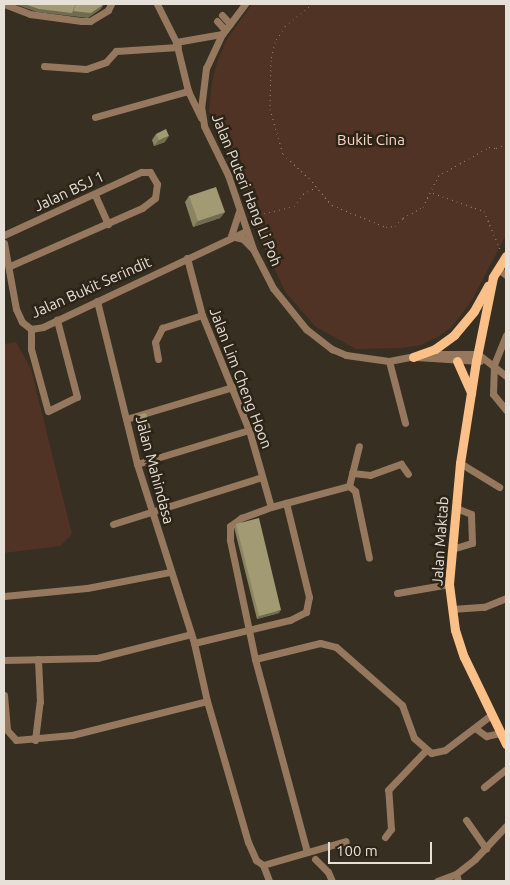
<!DOCTYPE html>
<html>
<head>
<meta charset="utf-8">
<style>
	body { margin:0 }
	#map { position:relative; width:510px; height:885px; overflow:hidden; background:#372f21; font-family:Ubuntu,sans-serif }
	div>[style] { position:absolute }
	[style*='--x'] { left:calc(var(--x)*1px); top:calc(var(--y)*1px); width:calc(var(--w)*1px); rotate:calc(var(--a)*1deg) }
	.green>* { inset:0; background:#513325 }
	.path>* { height:1px; margin-top:-0.5px; transform-origin:0; background:repeating-linear-gradient(90deg,#8e877b 0 1px,transparent 0 5px) }
	.minor>* { height:7px; margin:-3.5px; padding:0 3.5px; transform-origin:3.5px; border-radius:3.5px; background:#95785e }
	.major>* { height:9px; margin:-4.5px; padding:0 4.5px; transform-origin:4.5px; border-radius:4.5px; background:#fbbf88 }
	.wall>* { inset:0; background:#8a8462 }
	.shaded-wall>* { inset:0; background:#716c50 }
	.building>* { inset:0; background:#a19a72 }
	span { translate:-50% -50%; white-space:nowrap; text-align:center; line-height:1.15; -webkit-text-stroke:5px #2c2517; paint-order:stroke }
	.park-label { font-size:15px; color:#fed5c4 }
	.street-label { font-size:15px; color:#e6e1d8 }
	.frame { position:absolute; inset:0; border:5px solid #e6e1d8; pointer-events:none }
	.scale { position:absolute; left:328px; top:842px; width:104px; height:22px; box-sizing:border-box; border:2px solid #e6e1d8; border-top:0; padding-left:6px; font-size:15px; line-height:18px; white-space:nowrap; color:#e6e1d8; -webkit-text-stroke:4px #2c2517; paint-order:stroke }
</style>
</head>
<body>
<div id="map">
	<div class="green">
		<i style="clip-path:polygon(252px 4px,506px 4px,506px 235px,472px 300px,451px 328px,439px 336px,421px 345px,401px 348px,356px 349px,316px 327px,286px 293px,264px 247px,241px 180px,209px 111px,212px 81px,218px 60px,227px 39px)"></i>
		<i style="clip-path:polygon(16px 342px,31px 369px,72px 534px,60px 546px,4px 553px,4px 344px)"></i>
	</div>
	<div class="path">
		<i style="--x:313;--y:4;--w:36;--a:142"></i>
		<i style="--x:285;--y:26;--w:19;--a:122"></i>
		<i style="--x:275;--y:42;--w:18;--a:103"></i>
		<i style="--x:271;--y:60;--w:49;--a:91.2"></i>
		<i style="--x:270;--y:109;--w:47;--a:73.9"></i>
		<i style="--x:283;--y:154;--w:35;--a:43"></i>
		<i style="--x:309;--y:178;--w:35;--a:50"></i>
		<i style="--x:332;--y:205;--w:58;--a:22.2"></i>
		<i style="--x:386;--y:227;--w:9;--a:-6"></i>
		<i style="--x:395;--y:226;--w:11;--a:-45"></i>
		<i style="--x:403;--y:218;--w:23;--a:-29"></i>
		<i style="--x:423;--y:207;--w:34;--a:-64"></i>
		<i style="--x:438;--y:176;--w:59;--a:-29.6"></i>
		<i style="--x:489;--y:147;--w:7;--a:8"></i>
		<i style="--x:496;--y:148;--w:11;--a:-22"></i>
		<i style="--x:433;--y:193;--w:54;--a:19.4"></i>
		<i style="--x:484;--y:211;--w:41;--a:67.2"></i>
		<i style="--x:250;--y:217;--w:45;--a:-14"></i>
		<i style="--x:294;--y:206;--w:15;--a:-53"></i>
		<i style="--x:303;--y:194;--w:15;--a:-28"></i>
	</div>
	<div class="minor">
		<i style="--x:4;--y:4;--w:28;--a:21"></i>
		<i style="--x:30;--y:14;--w:52;--a:7.7"></i>
		<i style="--x:82;--y:21;--w:8;--a:0"></i>
		<i style="--x:90;--y:21;--w:21;--a:-31"></i>
		<i style="--x:108;--y:10;--w:7;--a:-63"></i>
		<i style="--x:157;--y:4;--w:42;--a:63.4"></i>
		<i style="--x:176;--y:42;--w:50;--a:76.2"></i>
		<i style="--x:188;--y:91;--w:30;--a:64"></i>
		<i style="--x:245;--y:4;--w:38;--a:127"></i>
		<i style="--x:222;--y:34;--w:38;--a:115"></i>
		<i style="--x:206;--y:68;--w:38;--a:97"></i>
		<i style="--x:201;--y:106;--w:20;--a:81"></i>
		<i style="--x:204;--y:126;--w:55;--a:63.9"></i>
		<i style="--x:228;--y:175;--w:78;--a:71.3"></i>
		<i style="--x:253;--y:249;--w:44;--a:62.9"></i>
		<i style="--x:273;--y:288;--w:53;--a:51.2"></i>
		<i style="--x:306;--y:329;--w:33;--a:38"></i>
		<i style="--x:332;--y:349;--w:15;--a:23"></i>
		<i style="--x:346;--y:355;--w:43;--a:7.9"></i>
		<i style="--x:389;--y:361;--w:37;--a:-11"></i>
		<i style="--x:425;--y:354;--w:53;--a:0"></i>
		<i style="--x:478;--y:354;--w:36;--a:38"></i>
		<i style="--x:222;--y:15;--w:12;--a:48"></i>
		<i style="--x:217;--y:21;--w:12;--a:48"></i>
		<i style="--x:176;--y:42;--w:47;--a:-9.9"></i>
		<i style="--x:44;--y:66;--w:42;--a:4.1"></i>
		<i style="--x:86;--y:69;--w:21;--a:-19"></i>
		<i style="--x:106;--y:62;--w:15;--a:-48"></i>
		<i style="--x:116;--y:51;--w:62;--a:-3.7"></i>
		<i style="--x:95;--y:117;--w:97;--a:-15.6"></i>
		<i style="--x:95;--y:195;--w:32;--a:66"></i>
		<i style="--x:4;--y:235;--w:151;--a:-24.7"></i>
		<i style="--x:141;--y:172;--w:9;--a:0"></i>
		<i style="--x:150;--y:172;--w:14;--a:60"></i>
		<i style="--x:157;--y:184;--w:14;--a:98"></i>
		<i style="--x:155;--y:198;--w:16;--a:142"></i>
		<i style="--x:142;--y:208;--w:144;--a:156.3"></i>
		<i style="--x:231;--y:236;--w:12;--a:14"></i>
		<i style="--x:243;--y:239;--w:13;--a:45"></i>
		<i style="--x:231;--y:236;--w:26;--a:-72"></i>
		<i style="--x:4;--y:243;--w:67;--a:79.7"></i>
		<i style="--x:16;--y:309;--w:14;--a:65"></i>
		<i style="--x:22;--y:322;--w:11;--a:38"></i>
		<i style="--x:31;--y:329;--w:12;--a:-9"></i>
		<i style="--x:43;--y:327;--w:225;--a:-25.3"></i>
		<i style="--x:187;--y:258;--w:59;--a:75.3"></i>
		<i style="--x:202;--y:315;--w:124;--a:67.8"></i>
		<i style="--x:249;--y:430;--w:80;--a:74.1"></i>
		<i style="--x:498;--y:269;--w:10;--a:37"></i>
		<i style="--x:97;--y:301;--w:168;--a:76.2"></i>
		<i style="--x:137;--y:464;--w:188;--a:72.3"></i>
		<i style="--x:194;--y:643;--w:59;--a:77.4"></i>
		<i style="--x:207;--y:701;--w:147;--a:73.8"></i>
		<i style="--x:248;--y:842;--w:20;--a:66"></i>
		<i style="--x:256;--y:860;--w:9;--a:36"></i>
		<i style="--x:263;--y:865;--w:17;--a:69"></i>
		<i style="--x:31;--y:329;--w:20;--a:90"></i>
		<i style="--x:31;--y:349;--w:64;--a:74.7"></i>
		<i style="--x:48;--y:411;--w:32;--a:-26"></i>
		<i style="--x:77;--y:397;--w:80;--a:-104.6"></i>
		<i style="--x:506;--y:335;--w:32;--a:112"></i>
		<i style="--x:494;--y:365;--w:29;--a:92"></i>
		<i style="--x:493;--y:394;--w:21;--a:51"></i>
		<i style="--x:416;--y:357;--w:64;--a:3.6"></i>
		<i style="--x:158;--y:359;--w:17;--a:-100"></i>
		<i style="--x:155;--y:342;--w:16;--a:-63"></i>
		<i style="--x:162;--y:328;--w:42;--a:-18"></i>
		<i style="--x:389;--y:361;--w:64;--a:75.5"></i>
		<i style="--x:126;--y:419;--w:112;--a:-16.7"></i>
		<i style="--x:460;--y:463;--w:46;--a:31.6"></i>
		<i style="--x:137;--y:464;--w:117;--a:-16.9"></i>
		<i style="--x:352;--y:473;--w:18;--a:6"></i>
		<i style="--x:370;--y:475;--w:33;--a:-20"></i>
		<i style="--x:401;--y:464;--w:12;--a:55"></i>
		<i style="--x:349;--y:486;--w:41;--a:-76"></i>
		<i style="--x:113;--y:524;--w:156;--a:-17.5"></i>
		<i style="--x:452;--y:549;--w:21;--a:-17"></i>
		<i style="--x:472;--y:543;--w:29;--a:-92"></i>
		<i style="--x:471;--y:514;--w:16;--a:-158"></i>
		<i style="--x:397;--y:593;--w:53;--a:-9.8"></i>
		<i style="--x:4;--y:596;--w:83;--a:-5.5"></i>
		<i style="--x:87;--y:588;--w:85;--a:-10.9"></i>
		<i style="--x:452;--y:609;--w:32;--a:-4"></i>
		<i style="--x:484;--y:607;--w:24;--a:-22"></i>
		<i style="--x:194;--y:643;--w:99;--a:-13.5"></i>
		<i style="--x:290;--y:620;--w:18;--a:-27"></i>
		<i style="--x:306;--y:612;--w:15;--a:-79"></i>
		<i style="--x:309;--y:597;--w:97;--a:-103.7"></i>
		<i style="--x:255;--y:659;--w:67;--a:-13.8"></i>
		<i style="--x:320;--y:643;--w:16;--a:14"></i>
		<i style="--x:336;--y:647;--w:88;--a:41.3"></i>
		<i style="--x:402;--y:705;--w:35;--a:70"></i>
		<i style="--x:414;--y:738;--w:23;--a:41"></i>
		<i style="--x:431;--y:753;--w:14;--a:-12"></i>
		<i style="--x:445;--y:750;--w:58;--a:-37.3"></i>
		<i style="--x:4;--y:660;--w:93;--a:-1.2"></i>
		<i style="--x:97;--y:658;--w:97;--a:-14.3"></i>
		<i style="--x:4;--y:695;--w:35;--a:85"></i>
		<i style="--x:7;--y:730;--w:13;--a:48"></i>
		<i style="--x:16;--y:740;--w:56;--a:-5.1"></i>
		<i style="--x:72;--y:735;--w:139;--a:-14.1"></i>
		<i style="--x:475;--y:728;--w:14;--a:36"></i>
		<i style="--x:486;--y:736;--w:14;--a:-12"></i>
		<i style="--x:35;--y:740;--w:38;--a:-83"></i>
		<i style="--x:40;--y:702;--w:43;--a:-92.7"></i>
		<i style="--x:484;--y:787;--w:28;--a:-39"></i>
		<i style="--x:466;--y:820;--w:35;--a:55"></i>
		<i style="--x:385;--y:837;--w:10;--a:-53"></i>
		<i style="--x:391;--y:829;--w:39;--a:-94"></i>
		<i style="--x:388;--y:790;--w:54;--a:-46.5"></i>
		<i style="--x:307;--y:852;--w:200;--a:-105.1"></i>
		<i style="--x:255;--y:659;--w:122;--a:-101.9"></i>
		<i style="--x:230;--y:540;--w:14;--a:-90"></i>
		<i style="--x:230;--y:526;--w:14;--a:-36"></i>
		<i style="--x:241;--y:518;--w:32;--a:-20"></i>
		<i style="--x:271;--y:507;--w:81;--a:-15.1"></i>
		<i style="--x:349;--y:486;--w:8;--a:40"></i>
		<i style="--x:355;--y:491;--w:68;--a:78.2"></i>
		<i style="--x:315;--y:859;--w:18;--a:45"></i>
		<i style="--x:328;--y:872;--w:10;--a:66"></i>
		<i style="--x:263;--y:865;--w:86;--a:-16.1"></i>
		<i style="--x:456;--y:874;--w:7;--a:74"></i>
		<i style="--x:437;--y:881;--w:20;--a:-20"></i>
		<i style="--x:456;--y:874;--w:24;--a:-38"></i>
		<i style="--x:475;--y:859;--w:45;--a:-46.8"></i>
	</div>
	<div class="major">
		<i style="--x:506;--y:256;--w:25;--a:122"></i>
		<i style="--x:493;--y:277;--w:86;--a:101.4"></i>
		<i style="--x:476;--y:361;--w:103;--a:98.9"></i>
		<i style="--x:460;--y:463;--w:121;--a:95.2"></i>
		<i style="--x:449;--y:584;--w:46;--a:82.6"></i>
		<i style="--x:455;--y:630;--w:28;--a:72"></i>
		<i style="--x:464;--y:657;--w:97;--a:64.2"></i>
		<i style="--x:413;--y:357;--w:23;--a:-20"></i>
		<i style="--x:435;--y:349;--w:24;--a:-36"></i>
		<i style="--x:454;--y:335;--w:31;--a:-50"></i>
		<i style="--x:474;--y:311;--w:29;--a:-61"></i>
		<i style="--x:457;--y:361;--w:35;--a:66"></i>
	</div>
	<div class="wall">
		<i style="clip-path:polygon(156px 134px,165px 142px,154px 146px,152px 140px)"></i>
		<i style="clip-path:polygon(189px 196px,225px 212px,220px 218px,193px 227px,185px 202px)"></i>
		<i style="clip-path:polygon(137px 415px,148px 432px,140px 434px,135px 418px)"></i>
		<i style="clip-path:polygon(236px 524px,279px 613px,257px 619px,234px 527px)"></i>
	</div>
	<div class="shaded-wall">
		<i style="clip-path:polygon(14px 4px,24px 4px,73px 11px,104px 4px,101px 9px,88px 18px,37px 12px)"></i>
		<i style="clip-path:polygon(169px 136px,165px 142px,154px 146px,159px 140px)"></i>
		<i style="clip-path:polygon(225px 212px,220px 218px,193px 227px,198px 221px)"></i>
		<i style="clip-path:polygon(151px 429px,148px 432px,140px 434px,142px 431px)"></i>
		<i style="clip-path:polygon(281px 610px,279px 613px,257px 619px,259px 616px)"></i>
	</div>
	<div class="building">
		<i style="clip-path:polygon(24px 4px,76px 4px,72px 13px,39px 9px)"></i>
		<i style="clip-path:polygon(76px 4px,104px 4px,91px 13px,73px 11px)"></i>
		<i style="clip-path:polygon(166px 129px,169px 136px,159px 140px,156px 134px)"></i>
		<i style="clip-path:polygon(216px 187px,225px 212px,198px 221px,189px 196px)"></i>
		<i style="clip-path:polygon(146px 413px,151px 429px,142px 431px,137px 415px)"></i>
		<i style="clip-path:polygon(259px 518px,281px 610px,259px 616px,236px 524px)"></i>
	</div>
	<div class="park-label">
		<span style="left:371px;top:140px">Bukit Cina</span>
	</div>
	<div class="street-label">
		<span style="left:247px;top:190px;rotate:68deg">Jalan Puteri Hang Li Poh</span>
		<span style="left:69px;top:191px;rotate:-25deg">Jalan BSJ 1</span>
		<span style="left:91px;top:287px;rotate:-24deg">Jalan Bukit Serindit</span>
		<span style="left:241px;top:378px;rotate:69deg">Jalan Lim Cheng Hoon</span>
		<span style="left:155px;top:470px;rotate:75deg">Jalan Mahindasa</span>
		<span style="left:440px;top:541px;rotate:-86deg">Jalan Maktab</span>
	</div>
	<div class="frame"></div>
	<div class="scale">100 m</div>
</div>
</body>
</html>
